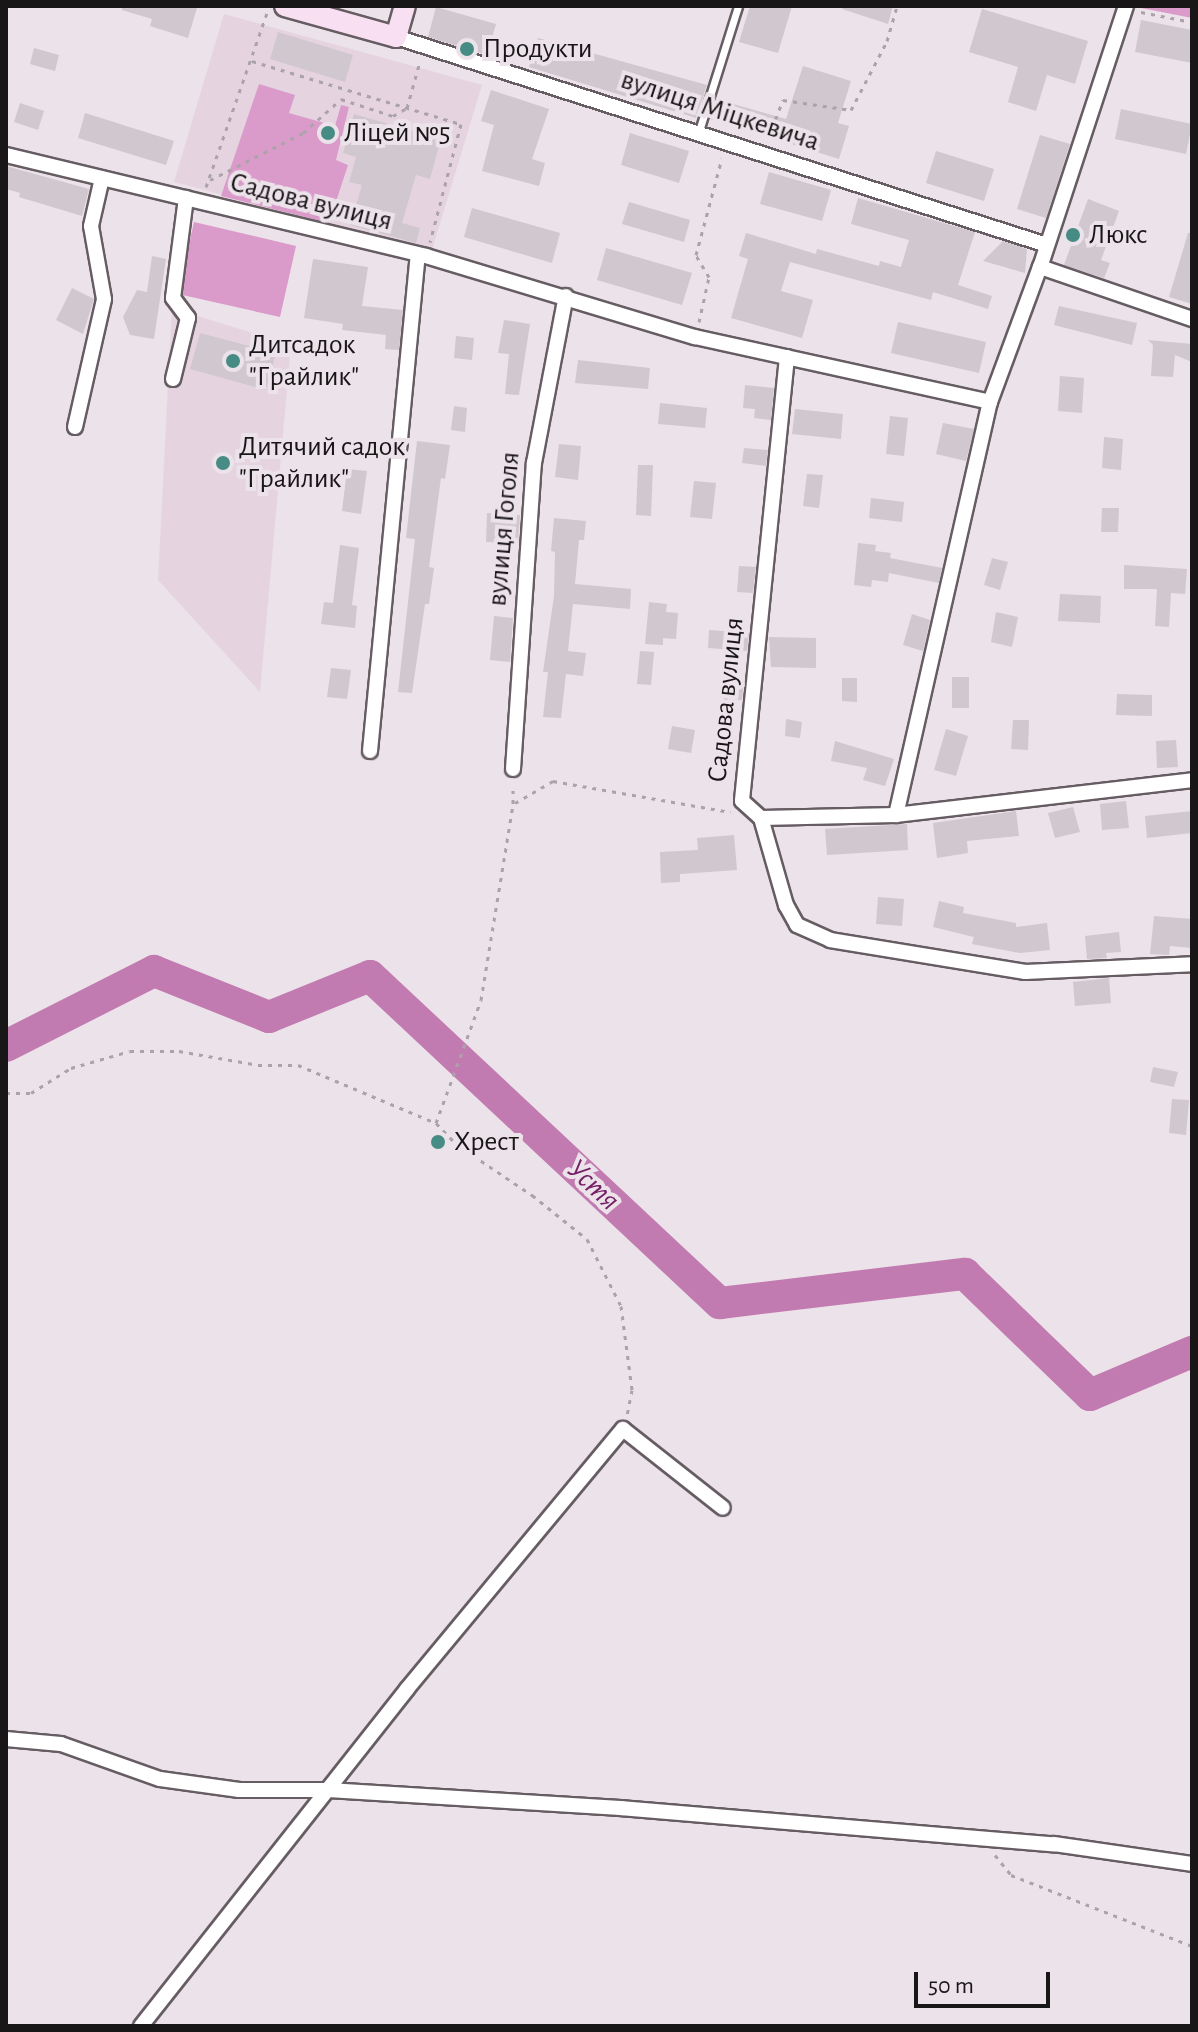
<!DOCTYPE html>
<html>
<head>
<meta charset="utf-8">
<style>
	body { margin:0 }
	#map { position:relative; width:1198px; height:2032px; overflow:hidden; background:#ece2e9; font-family:"Alegreya Sans",sans-serif }
	div>[style] { position:absolute }
	[style*='--x'] { left:calc(var(--x)*1px); top:calc(var(--y)*1px); width:calc(var(--w)*1px); rotate:calc(var(--a)*1deg) }
	.built>* { inset:0; background:#e5d4e0 }
	.green>* { inset:0; background:#da9bca }
	.river>* { height:32px; margin:-16px; padding:0 16px; transform-origin:16px; border-radius:16px; background:#c27bb1 }
	.building>* { inset:0; background:#d1c7ce }
	.path>* { height:3px; margin-top:-1.5px; transform-origin:0; background:repeating-linear-gradient(90deg,#aba3a9 0 4px,transparent 0 10px) }
	.roads { filter:drop-shadow(2px 0 #665d63) drop-shadow(-2px 0 #665d63) drop-shadow(0 2px #665d63) drop-shadow(0 -2px #665d63) }
	.lane>* { height:7px; margin:-3.5px; padding:0 3.5px; transform-origin:3.5px; border-radius:3.5px; background:#fff }
	.street>* { height:14px; margin:-7px; padding:0 7px; transform-origin:7px; border-radius:7px; background:#fff }
	.secondary>* { height:20px; margin:-10px; padding:0 10px; transform-origin:10px; border-radius:10px; background:#f8dff2 }
	.dots>* { width:22px; height:22px; translate:-50% -50%; box-sizing:border-box; border:4px solid #ece2e9; border-radius:50% }
	span { translate:-50% -50%; white-space:nowrap; text-align:center; line-height:1.15; -webkit-text-stroke:8px #ece2e9; paint-order:stroke }
	.poi-label { font-size:28px; color:#191618 }
	.left { translate:0 -50%; text-align:left }
	.street-label { font-size:28px; color:#191618 }
	.water-label { font-size:30px; color:#742065; font-style:italic }
	.frame { position:absolute; inset:0; border:8px solid #191618; pointer-events:none }
	.scale { position:absolute; left:914px; top:1972px; width:136px; height:36px; box-sizing:border-box; border:4px solid #191618; border-top:0; padding-left:10px; font-size:24px; line-height:28px; white-space:nowrap; color:#191618; -webkit-text-stroke:6px #ece2e9; paint-order:stroke }
</style>
</head>
<body>
<div id="map">
	<div class="built">
		<i style="clip-path:polygon(224px 14px,482px 85px,432px 250px,174px 182px)"></i>
		<i style="clip-path:polygon(172px 308px,291px 345px,260px 692px,158px 580px)"></i>
	</div>
	<div class="green">
		<i style="clip-path:polygon(1131px 6px,1192px 6px,1192px 18px)"></i>
		<i style="clip-path:polygon(259px 84px,295px 95px,289px 113px,335px 126px,341px 105px,349px 107px,336px 160px,348px 165px,329px 223px,221px 196px)"></i>
		<i style="clip-path:polygon(194px 222px,296px 246px,280px 317px,178px 294px)"></i>
	</div>
	<div class="river">
		<i style="--x:6;--y:1046;--w:166;--a:-26.9"></i>
		<i style="--x:154;--y:971;--w:124;--a:21.8"></i>
		<i style="--x:269;--y:1017;--w:109;--a:-22.1"></i>
		<i style="--x:370;--y:976;--w:479;--a:43.1"></i>
		<i style="--x:720;--y:1303;--w:247;--a:-6.8"></i>
		<i style="--x:965;--y:1274;--w:174;--a:44.1"></i>
		<i style="--x:1090;--y:1395;--w:111;--a:-22.9"></i>
	</div>
	<div class="building">
		<i style="clip-path:polygon(122px 6px,189px 6px,197px 8px,188px 38px,150px 26px,152px 19px,122px 10px)"></i>
		<i style="clip-path:polygon(750px 6px,792px 6px,778px 53px,739px 42px)"></i>
		<i style="clip-path:polygon(843px 6px,893px 6px,888px 24px,842px 9px)"></i>
		<i style="clip-path:polygon(436px 7px,496px 24px,487px 55px,428px 37px)"></i>
		<i style="clip-path:polygon(982px 9px,1088px 41px,1075px 84px,1047px 75px,1036px 111px,1008px 102px,1018px 67px,969px 52px)"></i>
		<i style="clip-path:polygon(1141px 20px,1192px 30px,1192px 63px,1135px 52px)"></i>
		<i style="clip-path:polygon(278px 32px,353px 55px,345px 82px,270px 59px)"></i>
		<i style="clip-path:polygon(538px 38px,707px 85px,696px 118px,529px 67px)"></i>
		<i style="clip-path:polygon(34px 48px,59px 55px,55px 71px,30px 64px)"></i>
		<i style="clip-path:polygon(803px 66px,851px 81px,838px 123px,849px 126px,839px 159px,710px 119px,716px 99px,786px 119px)"></i>
		<i style="clip-path:polygon(491px 90px,549px 109px,532px 159px,545px 163px,539px 186px,482px 171px,494px 125px,481px 121px)"></i>
		<i style="clip-path:polygon(20px 103px,44px 111px,38px 130px,14px 122px)"></i>
		<i style="clip-path:polygon(1121px 109px,1192px 124px,1186px 154px,1115px 139px)"></i>
		<i style="clip-path:polygon(85px 113px,174px 141px,166px 165px,78px 138px)"></i>
		<i style="clip-path:polygon(354px 114px,441px 139px,430px 179px,416px 175px,402px 223px,420px 228px,416px 243px,350px 225px,362px 185px,349px 182px,356px 157px,343px 153px)"></i>
		<i style="clip-path:polygon(630px 133px,689px 151px,679px 183px,621px 165px)"></i>
		<i style="clip-path:polygon(1040px 135px,1070px 144px,1046px 218px,1017px 209px)"></i>
		<i style="clip-path:polygon(936px 151px,994px 169px,984px 201px,926px 183px)"></i>
		<i style="clip-path:polygon(6px 166px,89px 189px,82px 216px,19px 197px,20px 193px,6px 189px)"></i>
		<i style="clip-path:polygon(769px 172px,831px 190px,822px 221px,760px 204px)"></i>
		<i style="clip-path:polygon(858px 198px,975px 232px,958px 285px,992px 296px,988px 309px,933px 292px,931px 300px,790px 262px,781px 291px,813px 300px,802px 338px,731px 318px,748px 259px,739px 256px,746px 233px,816px 254px,817px 249px,879px 266px,880px 261px,901px 267px,909px 240px,851px 224px)"></i>
		<i style="clip-path:polygon(1088px 199px,1119px 211px,1101px 260px,1110px 263px,1104px 278px,1064px 265px)"></i>
		<i style="clip-path:polygon(629px 202px,690px 220px,684px 242px,622px 224px)"></i>
		<i style="clip-path:polygon(472px 208px,560px 233px,552px 263px,464px 237px)"></i>
		<i style="clip-path:polygon(1188px 233px,1192px 233px,1192px 304px,1169px 297px)"></i>
		<i style="clip-path:polygon(1003px 241px,1027px 249px,1025px 273px,983px 261px)"></i>
		<i style="clip-path:polygon(606px 248px,692px 273px,682px 305px,597px 280px)"></i>
		<i style="clip-path:polygon(152px 256px,166px 259px,154px 339px,130px 335px,123px 317px,137px 290px,147px 292px)"></i>
		<i style="clip-path:polygon(313px 259px,368px 267px,362px 306px,403px 310px,399px 350px,385px 349px,386px 335px,342px 330px,343px 324px,304px 318px)"></i>
		<i style="clip-path:polygon(72px 288px,94px 299px,83px 334px,56px 320px)"></i>
		<i style="clip-path:polygon(1059px 306px,1137px 323px,1132px 345px,1054px 325px)"></i>
		<i style="clip-path:polygon(504px 320px,530px 324px,519px 395px,505px 394px,509px 354px,498px 353px)"></i>
		<i style="clip-path:polygon(898px 322px,986px 342px,979px 373px,891px 353px)"></i>
		<i style="clip-path:polygon(200px 333px,276px 353px,266px 390px,190px 369px)"></i>
		<i style="clip-path:polygon(456px 336px,474px 338px,472px 360px,454px 358px)"></i>
		<i style="clip-path:polygon(1148px 340px,1192px 344px,1192px 362px,1175px 355px,1173px 377px,1151px 376px,1153px 345px)"></i>
		<i style="clip-path:polygon(578px 360px,650px 368px,648px 389px,575px 383px)"></i>
		<i style="clip-path:polygon(1060px 376px,1084px 378px,1082px 413px,1058px 411px)"></i>
		<i style="clip-path:polygon(745px 385px,774px 388px,771px 420px,754px 418px,755px 409px,743px 408px)"></i>
		<i style="clip-path:polygon(660px 403px,707px 408px,705px 428px,658px 424px)"></i>
		<i style="clip-path:polygon(454px 406px,467px 408px,465px 432px,451px 430px)"></i>
		<i style="clip-path:polygon(795px 409px,843px 414px,841px 439px,792px 434px)"></i>
		<i style="clip-path:polygon(890px 416px,908px 418px,904px 456px,886px 454px)"></i>
		<i style="clip-path:polygon(943px 423px,974px 429px,966px 461px,936px 454px)"></i>
		<i style="clip-path:polygon(1104px 437px,1123px 439px,1121px 470px,1102px 468px)"></i>
		<i style="clip-path:polygon(417px 441px,450px 445px,445px 479px,441px 478px,429px 567px,434px 568px,429px 604px,425px 604px,412px 693px,398px 692px,415px 539px,406px 538px)"></i>
		<i style="clip-path:polygon(559px 444px,581px 446px,578px 480px,555px 477px)"></i>
		<i style="clip-path:polygon(744px 448px,768px 450px,766px 466px,742px 463px)"></i>
		<i style="clip-path:polygon(638px 465px,653px 465px,651px 516px,636px 515px)"></i>
		<i style="clip-path:polygon(347px 469px,367px 471px,361px 514px,342px 511px)"></i>
		<i style="clip-path:polygon(807px 474px,823px 475px,819px 508px,803px 506px)"></i>
		<i style="clip-path:polygon(694px 481px,716px 483px,712px 519px,690px 517px)"></i>
		<i style="clip-path:polygon(871px 498px,904px 502px,902px 522px,869px 518px)"></i>
		<i style="clip-path:polygon(1102px 508px,1119px 508px,1118px 532px,1101px 532px)"></i>
		<i style="clip-path:polygon(487px 513px,520px 515px,518px 543px,486px 542px)"></i>
		<i style="clip-path:polygon(554px 518px,586px 521px,584px 540px,579px 540px,575px 584px,631px 589px,630px 609px,573px 604px,568px 651px,586px 653px,583px 676px,566px 674px,561px 718px,543px 717px,548px 672px,543px 672px,554px 596px,555px 552px,551px 551px)"></i>
		<i style="clip-path:polygon(858px 543px,876px 545px,875px 551px,891px 553px,890px 558px,942px 568px,939px 583px,889px 573px,888px 582px,872px 580px,871px 587px,854px 585px)"></i>
		<i style="clip-path:polygon(340px 545px,359px 548px,352px 605px,357px 606px,355px 628px,321px 624px,324px 602px,333px 603px)"></i>
		<i style="clip-path:polygon(992px 558px,1008px 562px,1000px 590px,984px 585px)"></i>
		<i style="clip-path:polygon(1124px 565px,1187px 569px,1185px 594px,1171px 593px,1169px 627px,1155px 626px,1157px 589px,1124px 589px)"></i>
		<i style="clip-path:polygon(739px 566px,756px 567px,753px 593px,737px 592px)"></i>
		<i style="clip-path:polygon(1060px 594px,1101px 596px,1100px 623px,1058px 621px)"></i>
		<i style="clip-path:polygon(649px 602px,667px 604px,666px 612px,678px 613px,676px 639px,663px 638px,663px 645px,645px 644px)"></i>
		<i style="clip-path:polygon(996px 612px,1018px 617px,1012px 647px,991px 642px)"></i>
		<i style="clip-path:polygon(912px 614px,930px 620px,923px 651px,903px 645px)"></i>
		<i style="clip-path:polygon(494px 616px,513px 618px,510px 662px,490px 660px)"></i>
		<i style="clip-path:polygon(709px 630px,749px 633px,747px 651px,708px 648px)"></i>
		<i style="clip-path:polygon(769px 637px,816px 638px,816px 668px,771px 667px)"></i>
		<i style="clip-path:polygon(640px 651px,654px 652px,651px 685px,637px 684px)"></i>
		<i style="clip-path:polygon(331px 668px,351px 670px,347px 699px,327px 697px)"></i>
		<i style="clip-path:polygon(952px 677px,969px 677px,969px 708px,952px 708px)"></i>
		<i style="clip-path:polygon(842px 678px,857px 678px,857px 702px,842px 701px)"></i>
		<i style="clip-path:polygon(726px 679px,744px 681px,742px 700px,724px 700px)"></i>
		<i style="clip-path:polygon(1117px 694px,1152px 695px,1152px 716px,1116px 715px)"></i>
		<i style="clip-path:polygon(786px 719px,802px 722px,800px 738px,785px 736px)"></i>
		<i style="clip-path:polygon(1013px 720px,1029px 720px,1028px 750px,1011px 749px)"></i>
		<i style="clip-path:polygon(672px 726px,695px 730px,691px 753px,668px 749px)"></i>
		<i style="clip-path:polygon(946px 729px,968px 736px,956px 776px,934px 770px)"></i>
		<i style="clip-path:polygon(1176px 740px,1178px 767px,1157px 768px,1156px 741px)"></i>
		<i style="clip-path:polygon(835px 741px,894px 759px,885px 786px,863px 780px,867px 768px,831px 761px)"></i>
		<i style="clip-path:polygon(1126px 801px,1129px 828px,1102px 830px,1100px 804px)"></i>
		<i style="clip-path:polygon(1073px 807px,1080px 832px,1055px 838px,1048px 813px)"></i>
		<i style="clip-path:polygon(1016px 811px,1019px 836px,967px 841px,968px 853px,937px 858px,933px 823px)"></i>
		<i style="clip-path:polygon(1192px 811px,1192px 833px,1147px 838px,1145px 816px)"></i>
		<i style="clip-path:polygon(907px 824px,908px 850px,827px 855px,825px 829px)"></i>
		<i style="clip-path:polygon(734px 835px,737px 870px,680px 874px,680px 882px,661px 883px,660px 852px,698px 850px,697px 838px)"></i>
		<i style="clip-path:polygon(878px 897px,904px 899px,902px 926px,876px 924px)"></i>
		<i style="clip-path:polygon(939px 901px,964px 907px,963px 913px,1016px 923px,1016px 927px,1047px 923px,1050px 950px,1020px 953px,972px 944px,974px 937px,933px 927px)"></i>
		<i style="clip-path:polygon(1154px 916px,1192px 919px,1192px 948px,1170px 946px,1169px 955px,1150px 954px)"></i>
		<i style="clip-path:polygon(1119px 932px,1121px 952px,1106px 953px,1107px 958px,1087px 959px,1085px 936px)"></i>
		<i style="clip-path:polygon(1109px 978px,1111px 1003px,1075px 1006px,1073px 982px)"></i>
		<i style="clip-path:polygon(1153px 1067px,1178px 1072px,1174px 1087px,1150px 1082px)"></i>
		<i style="clip-path:polygon(1172px 1099px,1189px 1100px,1186px 1135px,1169px 1133px)"></i>
	</div>
	<div class="path">
		<i style="--x:1141;--y:12;--w:52;--a:11.1"></i>
		<i style="--x:252;--y:61;--w:218;--a:16.8"></i>
		<i style="--x:461;--y:124;--w:122;--a:104.7"></i>
		<i style="--x:768;--y:138;--w:41;--a:-68.5"></i>
		<i style="--x:783;--y:100;--w:69;--a:8.4"></i>
		<i style="--x:851;--y:110;--w:78;--a:-62.4"></i>
		<i style="--x:887;--y:41;--w:36;--a:-74"></i>
		<i style="--x:210;--y:180;--w:104;--a:-26.8"></i>
		<i style="--x:303;--y:133;--w:51;--a:-41.8"></i>
		<i style="--x:341;--y:99;--w:55;--a:18.1"></i>
		<i style="--x:393;--y:116;--w:16;--a:-30"></i>
		<i style="--x:407;--y:108;--w:49;--a:-74.5"></i>
		<i style="--x:206;--y:187;--w:184;--a:-70.7"></i>
		<i style="--x:699;--y:322;--w:46;--a:-77.5"></i>
		<i style="--x:709;--y:277;--w:26;--a:-121"></i>
		<i style="--x:696;--y:255;--w:100;--a:-75"></i>
		<i style="--x:515;--y:803;--w:44;--a:-30.1"></i>
		<i style="--x:553;--y:781;--w:180;--a:9.9"></i>
		<i style="--x:6;--y:1093;--w:25;--a:0"></i>
		<i style="--x:31;--y:1093;--w:47;--a:-32"></i>
		<i style="--x:71;--y:1068;--w:61;--a:-16.1"></i>
		<i style="--x:130;--y:1051;--w:49;--a:0"></i>
		<i style="--x:179;--y:1051;--w:80;--a:10"></i>
		<i style="--x:258;--y:1065;--w:40;--a:0"></i>
		<i style="--x:298;--y:1065;--w:150;--a:22.8"></i>
		<i style="--x:436;--y:1123;--w:131;--a:-69.9"></i>
		<i style="--x:481;--y:1000;--w:199;--a:-80.7"></i>
		<i style="--x:513;--y:804;--w:19;--a:-90"></i>
		<i style="--x:436;--y:1123;--w:29;--a:46"></i>
		<i style="--x:456;--y:1144;--w:92;--a:33.9"></i>
		<i style="--x:532;--y:1195;--w:70;--a:38.7"></i>
		<i style="--x:587;--y:1239;--w:75;--a:63.1"></i>
		<i style="--x:621;--y:1306;--w:85;--a:82.5"></i>
		<i style="--x:632;--y:1390;--w:25;--a:101"></i>
		<i style="--x:995;--y:1855;--w:26;--a:51"></i>
		<i style="--x:1011;--y:1875;--w:194;--a:21.4"></i>
	</div>
	<div class="roads">
		<div class="lane">
			<i style="--x:698;--y:134;--w:134;--a:-72.6"></i>
		</div>
		<div class="street">
			<i style="--x:1126;--y:6;--w:275;--a:108.2"></i>
			<i style="--x:1040;--y:267;--w:161;--a:18.9"></i>
			<i style="--x:396;--y:37;--w:683;--a:17.72"></i>
			<i style="--x:6;--y:155;--w:432;--a:13.5"></i>
			<i style="--x:426;--y:256;--w:281;--a:16.8"></i>
			<i style="--x:695;--y:337;--w:302;--a:12.4"></i>
			<i style="--x:990;--y:402;--w:144;--a:-69.7"></i>
			<i style="--x:787;--y:357;--w:446;--a:95.8"></i>
			<i style="--x:742;--y:801;--w:25;--a:42"></i>
			<i style="--x:761;--y:818;--w:135;--a:-1.3"></i>
			<i style="--x:896;--y:815;--w:424;--a:-77.2"></i>
			<i style="--x:173;--y:379;--w:63;--a:-76.2"></i>
			<i style="--x:188;--y:318;--w:25;--a:-127"></i>
			<i style="--x:173;--y:298;--w:101;--a:-82.6"></i>
			<i style="--x:75;--y:427;--w:131;--a:-77.2"></i>
			<i style="--x:104;--y:299;--w:74;--a:-100.1"></i>
			<i style="--x:91;--y:226;--w:49;--a:-77.1"></i>
			<i style="--x:370;--y:751;--w:498;--a:-84.5"></i>
			<i style="--x:513;--y:769;--w:307;--a:-86.1"></i>
			<i style="--x:534;--y:463;--w:170;--a:-79.2"></i>
			<i style="--x:896;--y:815;--w:298;--a:-6.7"></i>
			<i style="--x:761;--y:818;--w:91;--a:74"></i>
			<i style="--x:786;--y:905;--w:23;--a:61"></i>
			<i style="--x:797;--y:925;--w:36;--a:24"></i>
			<i style="--x:830;--y:940;--w:198;--a:9.3"></i>
			<i style="--x:1025;--y:972;--w:167;--a:-2.7"></i>
			<i style="--x:6;--y:1739;--w:55;--a:5.2"></i>
			<i style="--x:61;--y:1744;--w:105;--a:19.5"></i>
			<i style="--x:160;--y:1779;--w:80;--a:7.9"></i>
			<i style="--x:239;--y:1790;--w:88;--a:0"></i>
			<i style="--x:327;--y:1790;--w:295;--a:3.5"></i>
			<i style="--x:621;--y:1808;--w:434;--a:4.8"></i>
			<i style="--x:1054;--y:1844;--w:139;--a:8.2"></i>
			<i style="--x:141;--y:2026;--w:429;--a:-51.7"></i>
			<i style="--x:407;--y:1689;--w:338;--a:-50.3"></i>
			<i style="--x:623;--y:1429;--w:127;--a:38.3"></i>
		</div>
		<div class="secondary">
			<i style="--x:285;--y:6;--w:115;--a:15.6"></i>
			<i style="--x:396;--y:37;--w:32;--a:-74"></i>
		</div>
	</div>
	<div class="dots">
		<i style="left:467px;top:49px;background:#468c84"></i>
		<i style="left:328px;top:133px;background:#468c84"></i>
		<i style="left:1073px;top:235px;background:#468c84"></i>
		<i style="left:233px;top:361px;background:#468c84"></i>
		<i style="left:223px;top:463px;background:#468c84"></i>
		<i style="left:438px;top:1142px;background:#468c84"></i>
	</div>
	<div class="poi-label">
		<span class="left" style="left:483px;top:49px">Продукти</span>
		<span class="left" style="left:344px;top:133px">Ліцей №5</span>
		<span class="left" style="left:1089px;top:235px">Люкс</span>
		<span class="left" style="left:249px;top:361px">Дитсадок<br>"Грайлик"</span>
		<span class="left" style="left:239px;top:463px">Дитячий садок<br>"Грайлик"</span>
		<span class="left" style="left:454px;top:1142px">Хрест</span>
	</div>
	<div class="street-label">
		<span style="left:720px;top:111px;rotate:18deg">вулиця Міцкевича</span>
		<span style="left:311px;top:202px;rotate:14deg">Садова вулиця</span>
		<span style="left:504px;top:529px;rotate:-85deg">вулиця Гоголя</span>
		<span style="left:726px;top:700px;rotate:-84deg">Садова вулиця</span>
	</div>
	<div class="water-label">
		<span style="left:593px;top:1185px;rotate:43deg">Устя</span>
	</div>
	<div class="frame"></div>
	<div class="scale">50 m</div>
</div>
</body>
</html>
